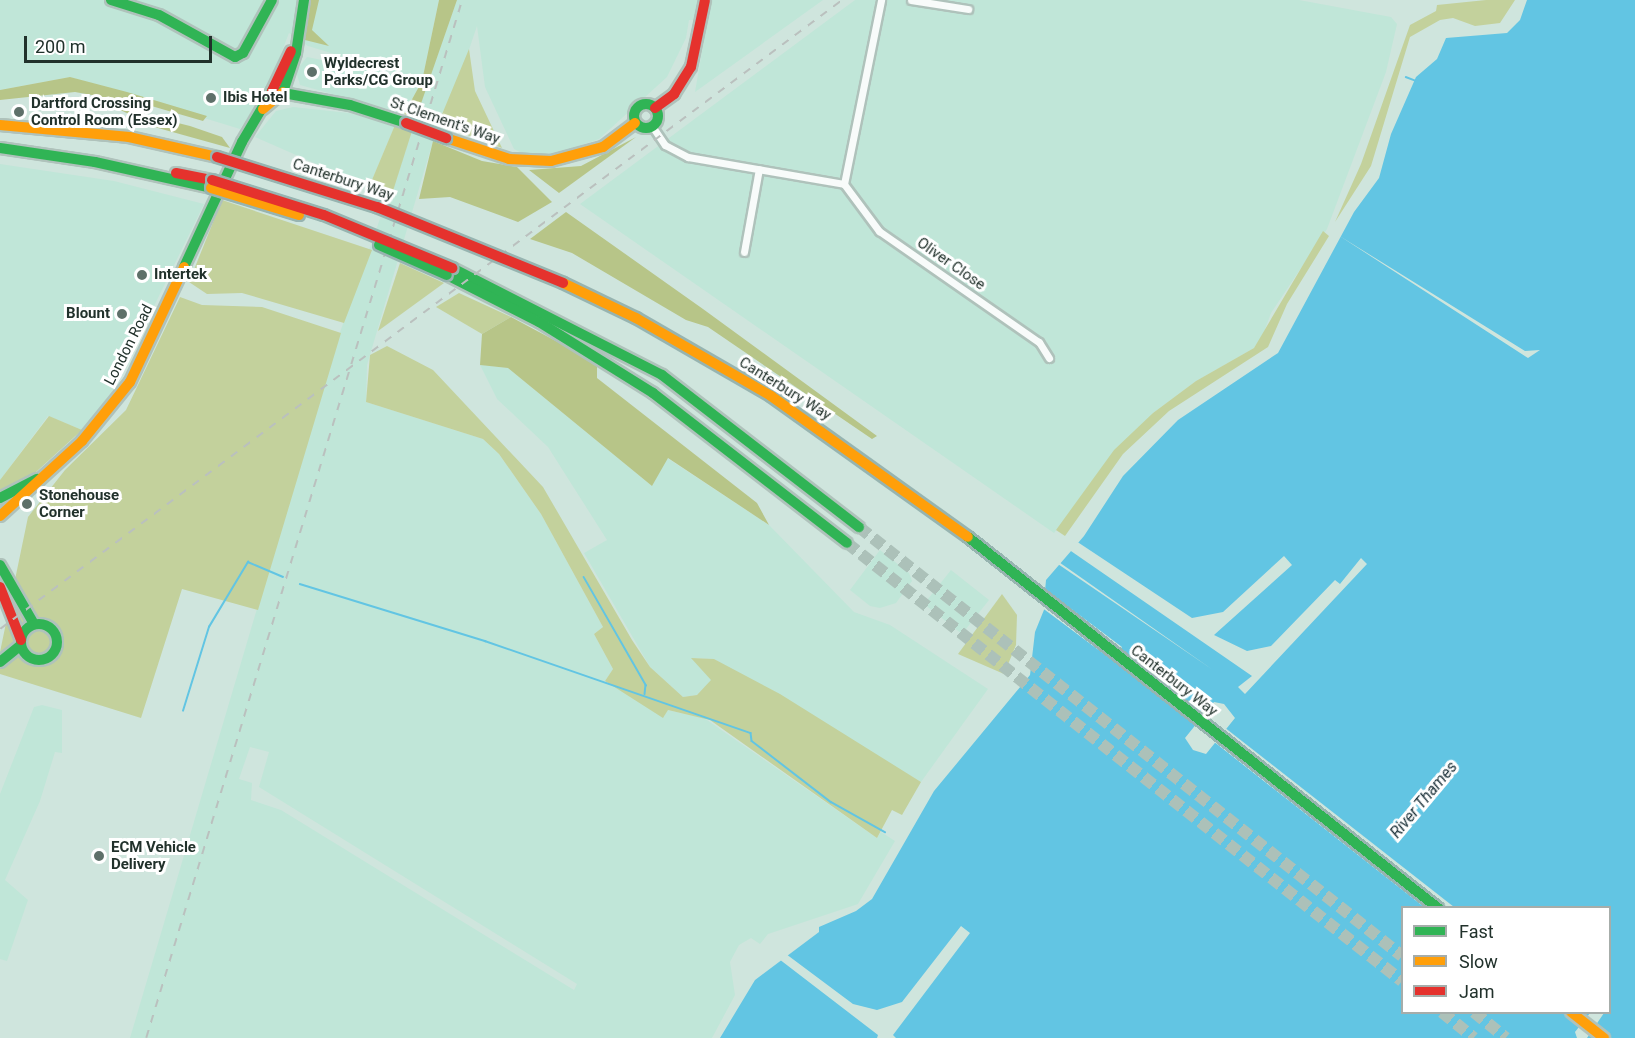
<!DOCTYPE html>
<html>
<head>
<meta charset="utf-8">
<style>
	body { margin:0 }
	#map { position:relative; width:1635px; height:1038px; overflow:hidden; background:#cfe5dd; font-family:Roboto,sans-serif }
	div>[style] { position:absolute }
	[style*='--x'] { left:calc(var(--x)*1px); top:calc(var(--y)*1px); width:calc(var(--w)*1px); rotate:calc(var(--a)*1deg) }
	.built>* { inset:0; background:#c0e6d8 }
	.green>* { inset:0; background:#c3d19c }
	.forest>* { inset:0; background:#b7c588 }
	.water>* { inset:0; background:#62c5e3 }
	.pier>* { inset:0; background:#cfe5dd }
	.stream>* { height:1.5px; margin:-0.75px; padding:0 0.75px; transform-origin:0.75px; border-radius:0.75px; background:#62c5e3 }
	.highway-tunnel>* { height:12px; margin-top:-6px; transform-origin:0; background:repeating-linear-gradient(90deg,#acc1b9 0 12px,transparent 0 18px) }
	.roads { filter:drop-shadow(2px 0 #afc2bb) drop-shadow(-2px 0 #afc2bb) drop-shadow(0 2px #afc2bb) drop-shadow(0 -2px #afc2bb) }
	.street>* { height:7px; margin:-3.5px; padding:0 3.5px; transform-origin:3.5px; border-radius:3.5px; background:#f8fbfa }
	.fast>* { height:10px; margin:-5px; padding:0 5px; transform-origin:5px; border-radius:5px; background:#30b455 }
	.fast>.ring { margin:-5px; padding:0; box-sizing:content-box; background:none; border:10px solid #30b455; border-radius:50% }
	.slow>* { height:10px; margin:-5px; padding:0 5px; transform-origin:5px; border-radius:5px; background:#ff9f0a }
	.jam>* { height:10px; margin:-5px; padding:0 5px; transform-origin:5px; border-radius:5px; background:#e5322d }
	.rail>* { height:1.5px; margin-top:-0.75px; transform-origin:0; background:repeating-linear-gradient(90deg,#bac0be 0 8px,transparent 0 16px) }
	.bridges { filter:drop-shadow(2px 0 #97b4b0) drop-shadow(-2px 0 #97b4b0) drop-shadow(0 2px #97b4b0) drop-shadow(0 -2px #97b4b0) }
	.fast-bridge>* { height:10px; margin:-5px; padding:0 5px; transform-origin:5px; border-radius:5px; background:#30b455 }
	.slow-bridge>* { height:10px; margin:-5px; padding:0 5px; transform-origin:5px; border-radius:5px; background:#ff9f0a }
	.jam-bridge>* { height:10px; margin:-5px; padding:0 5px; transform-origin:5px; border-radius:5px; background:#e5322d }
	.dots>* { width:16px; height:16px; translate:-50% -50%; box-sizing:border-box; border:3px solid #fff; border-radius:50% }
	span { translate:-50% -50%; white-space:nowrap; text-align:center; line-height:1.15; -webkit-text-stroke:6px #fff; paint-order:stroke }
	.poi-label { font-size:15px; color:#21312b; font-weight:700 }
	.left { translate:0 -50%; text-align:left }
	.right { translate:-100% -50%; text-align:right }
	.street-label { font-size:15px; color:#21312b }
	.water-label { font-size:16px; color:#182e36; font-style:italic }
	.legend { position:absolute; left:1401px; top:906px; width:210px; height:108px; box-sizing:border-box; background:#fff; border:2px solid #a6adaa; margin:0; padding:8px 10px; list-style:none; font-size:18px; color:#21312b }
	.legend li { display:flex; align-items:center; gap:12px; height:30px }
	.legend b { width:30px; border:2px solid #a6adaa }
	.scale { position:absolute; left:24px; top:36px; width:188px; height:27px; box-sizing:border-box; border:3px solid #21312b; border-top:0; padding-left:8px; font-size:18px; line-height:21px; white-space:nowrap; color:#21312b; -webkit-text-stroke:4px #fff; paint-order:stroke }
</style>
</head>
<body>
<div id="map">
	<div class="built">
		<i style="clip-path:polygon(0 0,439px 0,422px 81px,404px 114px,300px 85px,296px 71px,307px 57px,413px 78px,308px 46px,289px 33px,269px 85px,240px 129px,70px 77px,0 90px)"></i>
		<i style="clip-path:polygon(evenodd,457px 0,698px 0,695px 20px,689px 20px,686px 38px,667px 77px,599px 139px,556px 154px,526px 155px,514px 149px,485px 87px,477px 26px,452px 100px,441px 114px,367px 365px,366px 402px,483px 439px,499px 454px,541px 514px,603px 627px,594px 634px,613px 669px,605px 681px,664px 717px,667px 710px,704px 718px,877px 838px,881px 832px,895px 841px,858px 904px,768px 934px,760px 944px,751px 938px,739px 945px,730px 962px,735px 995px,712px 1038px,130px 1038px,332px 355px,457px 0,250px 747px,269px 752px,259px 787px,577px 984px,574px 990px,281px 810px,251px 800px,252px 783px,239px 779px,250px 747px)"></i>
		<i style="clip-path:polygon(711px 0,823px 0,695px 92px)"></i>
		<i style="clip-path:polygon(855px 0,1299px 0,1391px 17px,1397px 24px,1386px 72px,1327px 229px,1271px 313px,1263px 335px,1254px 348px,1196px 381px,1153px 413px,1054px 533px,580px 204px)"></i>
		<i style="clip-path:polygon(293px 107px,349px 113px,395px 125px,369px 187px,255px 137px,276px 111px)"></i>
		<i style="clip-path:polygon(0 164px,114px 181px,204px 204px,110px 396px,82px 430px,48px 416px,0 480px)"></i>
		<i style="clip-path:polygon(480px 365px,508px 368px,652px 486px,667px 458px,769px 525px,854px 612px,890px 625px,988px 689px,921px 782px,714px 659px,692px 658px,712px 680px,697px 695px,683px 697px,650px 667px,584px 553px,607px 540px,548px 447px,497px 399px)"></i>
		<i style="clip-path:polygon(880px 550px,909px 573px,912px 581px,896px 603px,880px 608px,870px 606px,850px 590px)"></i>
		<i style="clip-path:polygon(951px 570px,989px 600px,962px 634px,924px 604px)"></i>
		<i style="clip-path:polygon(42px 705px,62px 710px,62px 753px,55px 752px,40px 801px,5px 880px,28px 900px,7px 961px,0 959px,0 794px,34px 707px)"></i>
	</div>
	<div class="green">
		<i style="clip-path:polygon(1486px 0,1515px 0,1500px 23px,1475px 26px,1453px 18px,1440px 20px,1410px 37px,1371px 166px,1335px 222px,1361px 164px,1410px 25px,1436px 11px,1437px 5px)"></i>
		<i style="clip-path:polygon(469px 49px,475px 91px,502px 148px,438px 124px)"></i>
		<i style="clip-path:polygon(395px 125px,412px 131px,392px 194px,369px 187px)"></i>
		<i style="clip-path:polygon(222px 200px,372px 250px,344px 323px,242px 293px,207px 294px,189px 282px)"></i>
		<i style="clip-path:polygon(1323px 231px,1329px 236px,1287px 304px,1268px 347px,1169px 411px,1123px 454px,1065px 536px,1056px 530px,1114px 450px,1153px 413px,1196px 381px,1254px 348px)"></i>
		<i style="clip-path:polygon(400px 263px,444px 283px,378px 331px,387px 303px)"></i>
		<i style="clip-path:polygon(459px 293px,511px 317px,482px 334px,436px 307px)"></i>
		<i style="clip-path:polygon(180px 297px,202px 305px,262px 307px,341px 333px,258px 610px,182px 589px,141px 718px,0 674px,0 652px,28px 517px,65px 470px,126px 410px)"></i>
		<i style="clip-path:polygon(387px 346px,433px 370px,543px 487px,632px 640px,650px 667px,683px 697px,697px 695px,711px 680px,691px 658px,714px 659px,780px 694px,921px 782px,902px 815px,892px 810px,877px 838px,710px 720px,668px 710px,663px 718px,605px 681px,613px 669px,594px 634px,603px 627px,541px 514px,499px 454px,483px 439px,366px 402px,370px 355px)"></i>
		<i style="clip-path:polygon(49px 416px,82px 430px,36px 472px,0 490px,0 480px)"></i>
		<i style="clip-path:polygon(1002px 594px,1017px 615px,1016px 645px,1004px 674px,958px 654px)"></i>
	</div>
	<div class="forest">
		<i style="clip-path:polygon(310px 0,319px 0,312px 30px,329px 46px,305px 40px)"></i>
		<i style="clip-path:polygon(439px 0,457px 0,416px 118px,404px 114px,422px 81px)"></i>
		<i style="clip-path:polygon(70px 77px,127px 92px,207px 116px,203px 121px,148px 105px,75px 92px,0 100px,0 90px)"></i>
		<i style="clip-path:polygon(114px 107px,190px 126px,222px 137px,230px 148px,158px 128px)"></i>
		<i style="clip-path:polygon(636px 137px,559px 193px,529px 170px,581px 166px)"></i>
		<i style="clip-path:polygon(433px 141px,482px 161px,517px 167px,552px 202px,518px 222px,450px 197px,419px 199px)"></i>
		<i style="clip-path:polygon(566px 212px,703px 309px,877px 436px,872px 439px,708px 327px,686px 320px,572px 253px,530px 239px)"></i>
		<i style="clip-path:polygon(511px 317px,597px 363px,597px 378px,757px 503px,769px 525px,668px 458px,652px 486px,508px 368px,480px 365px,482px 334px)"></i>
	</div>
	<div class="water">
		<i style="clip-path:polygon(evenodd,1527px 0,1635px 0,1635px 1038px,1587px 1038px,1604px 1013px,1610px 1012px,1610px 908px,1402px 908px,1402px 1012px,1590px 1013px,1575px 1032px,1577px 1038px,720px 1038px,755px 980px,819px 932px,819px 927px,856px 911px,872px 899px,934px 791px,1030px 675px,1035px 632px,1050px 595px,1045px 591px,1046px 580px,1084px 536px,1123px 476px,1178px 420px,1278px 353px,1354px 212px,1379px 178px,1391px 134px,1416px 77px,1437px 59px,1446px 38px,1507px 33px,1520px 20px,1527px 0,1214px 702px,1224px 704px,1235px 718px,1206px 754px,1193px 750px,1185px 738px,1214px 702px)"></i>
	</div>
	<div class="pier">
		<i style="clip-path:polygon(1338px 235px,1525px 351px,1540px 350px,1528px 358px)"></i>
		<i style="clip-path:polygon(1076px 541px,1192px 618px,1223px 612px,1284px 556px,1292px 565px,1214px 635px,1247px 651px,1271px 646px,1335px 580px,1340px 584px,1361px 558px,1367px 564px,1245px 694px,1238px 687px,1252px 676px,1068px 549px)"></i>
		<i style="clip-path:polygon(1056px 560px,1213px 670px,1055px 562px)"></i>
		<i style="clip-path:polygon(1042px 587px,1122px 647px,1112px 660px,1041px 607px,1047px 596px)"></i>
		<i style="clip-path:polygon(1224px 727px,1454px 907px,1424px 907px,1213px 741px)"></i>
		<i style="clip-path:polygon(961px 926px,970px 933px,893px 1035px,896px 1038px,877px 1038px,878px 1035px,779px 959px,786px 954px,853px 1004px,877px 1010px,902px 1002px)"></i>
	</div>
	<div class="stream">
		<i style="--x:1406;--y:77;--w:9;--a:21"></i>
		<i style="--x:584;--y:577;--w:125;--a:60.1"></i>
		<i style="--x:646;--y:685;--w:9;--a:96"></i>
		<i style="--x:300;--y:584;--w:194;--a:17.1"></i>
		<i style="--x:485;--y:641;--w:281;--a:19.1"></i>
		<i style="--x:751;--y:733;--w:8;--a:83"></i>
		<i style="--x:752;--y:741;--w:100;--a:37.7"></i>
		<i style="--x:831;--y:802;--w:62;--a:29.1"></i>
		<i style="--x:183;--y:711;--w:88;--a:-72.8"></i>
		<i style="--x:209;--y:627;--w:76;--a:-59"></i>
		<i style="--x:248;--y:562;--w:38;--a:23"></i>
	</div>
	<div class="highway-tunnel">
		<i style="--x:859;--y:527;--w:692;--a:38.31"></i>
		<i style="--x:847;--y:543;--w:707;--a:38.28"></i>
		<i style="--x:1442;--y:1012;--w:41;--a:39.1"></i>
		<i style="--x:1474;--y:1012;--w:41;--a:39.1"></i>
	</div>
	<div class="roads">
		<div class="street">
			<i style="--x:911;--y:0;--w:58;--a:9"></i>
			<i style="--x:652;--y:126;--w:23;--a:56"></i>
			<i style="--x:665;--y:145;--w:26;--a:28"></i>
			<i style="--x:688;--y:157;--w:158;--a:9.8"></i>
			<i style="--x:844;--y:184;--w:188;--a:-78.6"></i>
			<i style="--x:844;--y:184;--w:59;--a:53.3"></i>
			<i style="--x:879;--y:231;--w:195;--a:34.8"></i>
			<i style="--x:1039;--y:342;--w:19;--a:58"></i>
			<i style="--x:744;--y:252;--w:84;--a:-79.8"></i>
		</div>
		<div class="fast">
			<i style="--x:111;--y:0;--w:50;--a:17.4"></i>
			<i style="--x:159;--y:15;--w:87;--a:28.9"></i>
			<i style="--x:235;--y:57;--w:9;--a:-27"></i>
			<i style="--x:243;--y:53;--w:60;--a:-61.3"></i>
			<i style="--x:283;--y:92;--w:41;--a:-71.6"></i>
			<i style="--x:296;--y:53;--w:54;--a:-81.4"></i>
			<i class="ring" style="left:634px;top:104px;width:14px;height:14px"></i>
			<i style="--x:0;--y:148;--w:96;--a:8.4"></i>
			<i style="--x:95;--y:162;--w:119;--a:12.6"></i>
			<i style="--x:184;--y:267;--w:138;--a:-65.1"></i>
			<i style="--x:242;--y:142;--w:59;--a:-59.5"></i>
			<i style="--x:272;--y:91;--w:79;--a:10.2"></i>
			<i style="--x:350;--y:105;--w:59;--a:17.8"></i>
			<i style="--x:452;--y:268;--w:236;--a:27"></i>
			<i style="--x:662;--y:375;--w:249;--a:37.7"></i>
			<i style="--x:447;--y:275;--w:103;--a:27.1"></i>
			<i style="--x:539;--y:322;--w:134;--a:31.9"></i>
			<i style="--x:653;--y:393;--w:245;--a:37.7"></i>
			<i style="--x:0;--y:498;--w:42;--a:-27.2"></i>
			<i style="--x:0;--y:565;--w:68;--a:60"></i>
			<i class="ring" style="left:21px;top:624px;width:26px;height:26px"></i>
			<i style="--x:0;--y:662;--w:27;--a:-39"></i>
		</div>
		<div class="slow">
			<i style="--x:263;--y:109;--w:26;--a:-40"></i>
			<i style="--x:0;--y:125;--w:130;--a:5.3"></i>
			<i style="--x:129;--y:137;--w:90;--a:12.8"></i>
			<i style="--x:446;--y:138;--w:66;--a:18.4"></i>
			<i style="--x:509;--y:159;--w:42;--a:2.7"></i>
			<i style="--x:551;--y:161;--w:54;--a:-15.1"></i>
			<i style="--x:603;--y:147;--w:40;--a:-37"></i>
			<i style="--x:0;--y:516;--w:111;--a:-42.4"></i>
			<i style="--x:82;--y:441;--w:76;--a:-50.9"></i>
			<i style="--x:130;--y:382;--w:127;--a:-64.8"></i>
			<i style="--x:1571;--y:1012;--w:42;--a:38.2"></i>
		</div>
		<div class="jam">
			<i style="--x:272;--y:91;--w:44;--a:-64.6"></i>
			<i style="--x:655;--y:108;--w:24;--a:-36"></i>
			<i style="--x:674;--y:94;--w:32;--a:-58"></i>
			<i style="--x:691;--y:67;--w:68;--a:-78.2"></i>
			<i style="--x:176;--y:173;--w:37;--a:11"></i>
			<i style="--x:0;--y:587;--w:57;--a:68.4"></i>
		</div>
	</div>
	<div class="rail">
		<i style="--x:0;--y:629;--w:1051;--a:-36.76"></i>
		<i style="--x:146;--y:1038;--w:1085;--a:-73.07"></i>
	</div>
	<div class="bridges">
		<div class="fast-bridge">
			<i style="--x:379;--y:245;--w:74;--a:23.8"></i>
			<i style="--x:968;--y:537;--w:599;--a:38.29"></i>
		</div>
		<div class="slow-bridge">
			<i style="--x:211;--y:188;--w:92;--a:17.1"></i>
			<i style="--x:563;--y:283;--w:81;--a:25.6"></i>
			<i style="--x:636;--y:318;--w:156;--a:30"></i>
			<i style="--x:771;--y:396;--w:242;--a:35.6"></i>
		</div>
		<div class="jam-bridge">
			<i style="--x:406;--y:123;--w:43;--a:20.6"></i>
			<i style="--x:217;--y:157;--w:168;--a:17.4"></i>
			<i style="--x:377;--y:207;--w:201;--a:22.2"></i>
			<i style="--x:212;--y:180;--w:117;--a:17.4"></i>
			<i style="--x:324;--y:215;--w:139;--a:22.5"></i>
		</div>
	</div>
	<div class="dots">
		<i style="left:312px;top:72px;background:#5e7069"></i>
		<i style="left:211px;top:98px;background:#5e7069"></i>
		<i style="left:19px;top:112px;background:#5e7069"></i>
		<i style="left:142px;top:275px;background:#5e7069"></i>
		<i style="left:122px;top:314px;background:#5e7069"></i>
		<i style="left:27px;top:504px;background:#5e7069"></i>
		<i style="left:99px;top:856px;background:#5e7069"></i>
	</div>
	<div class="poi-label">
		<span class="left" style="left:324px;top:72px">Wyldecrest<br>Parks/CG Group</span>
		<span class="left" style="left:223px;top:98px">Ibis Hotel</span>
		<span class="left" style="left:31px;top:112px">Dartford Crossing<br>Control Room (Essex)</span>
		<span class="left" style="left:154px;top:275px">Intertek</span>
		<span class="right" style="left:110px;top:314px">Blount</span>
		<span class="left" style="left:39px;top:504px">Stonehouse<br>Corner</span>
		<span class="left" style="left:111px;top:856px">ECM Vehicle<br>Delivery</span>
	</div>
	<div class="street-label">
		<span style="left:445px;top:121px;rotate:19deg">St Clement's Way</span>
		<span style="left:343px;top:180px;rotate:18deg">Canterbury Way</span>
		<span style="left:951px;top:264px;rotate:35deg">Oliver Close</span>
		<span style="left:129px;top:345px;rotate:-63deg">London Road</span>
		<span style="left:785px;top:389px;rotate:32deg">Canterbury Way</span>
		<span style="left:1174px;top:681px;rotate:38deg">Canterbury Way</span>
	</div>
	<div class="water-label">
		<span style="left:1424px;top:800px;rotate:-50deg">River Thames</span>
	</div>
	<ul class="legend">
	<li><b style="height:8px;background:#30b455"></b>Fast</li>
	<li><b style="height:8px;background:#ff9f0a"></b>Slow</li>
	<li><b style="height:8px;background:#e5322d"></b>Jam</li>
	</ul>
	<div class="scale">200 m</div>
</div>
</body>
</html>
